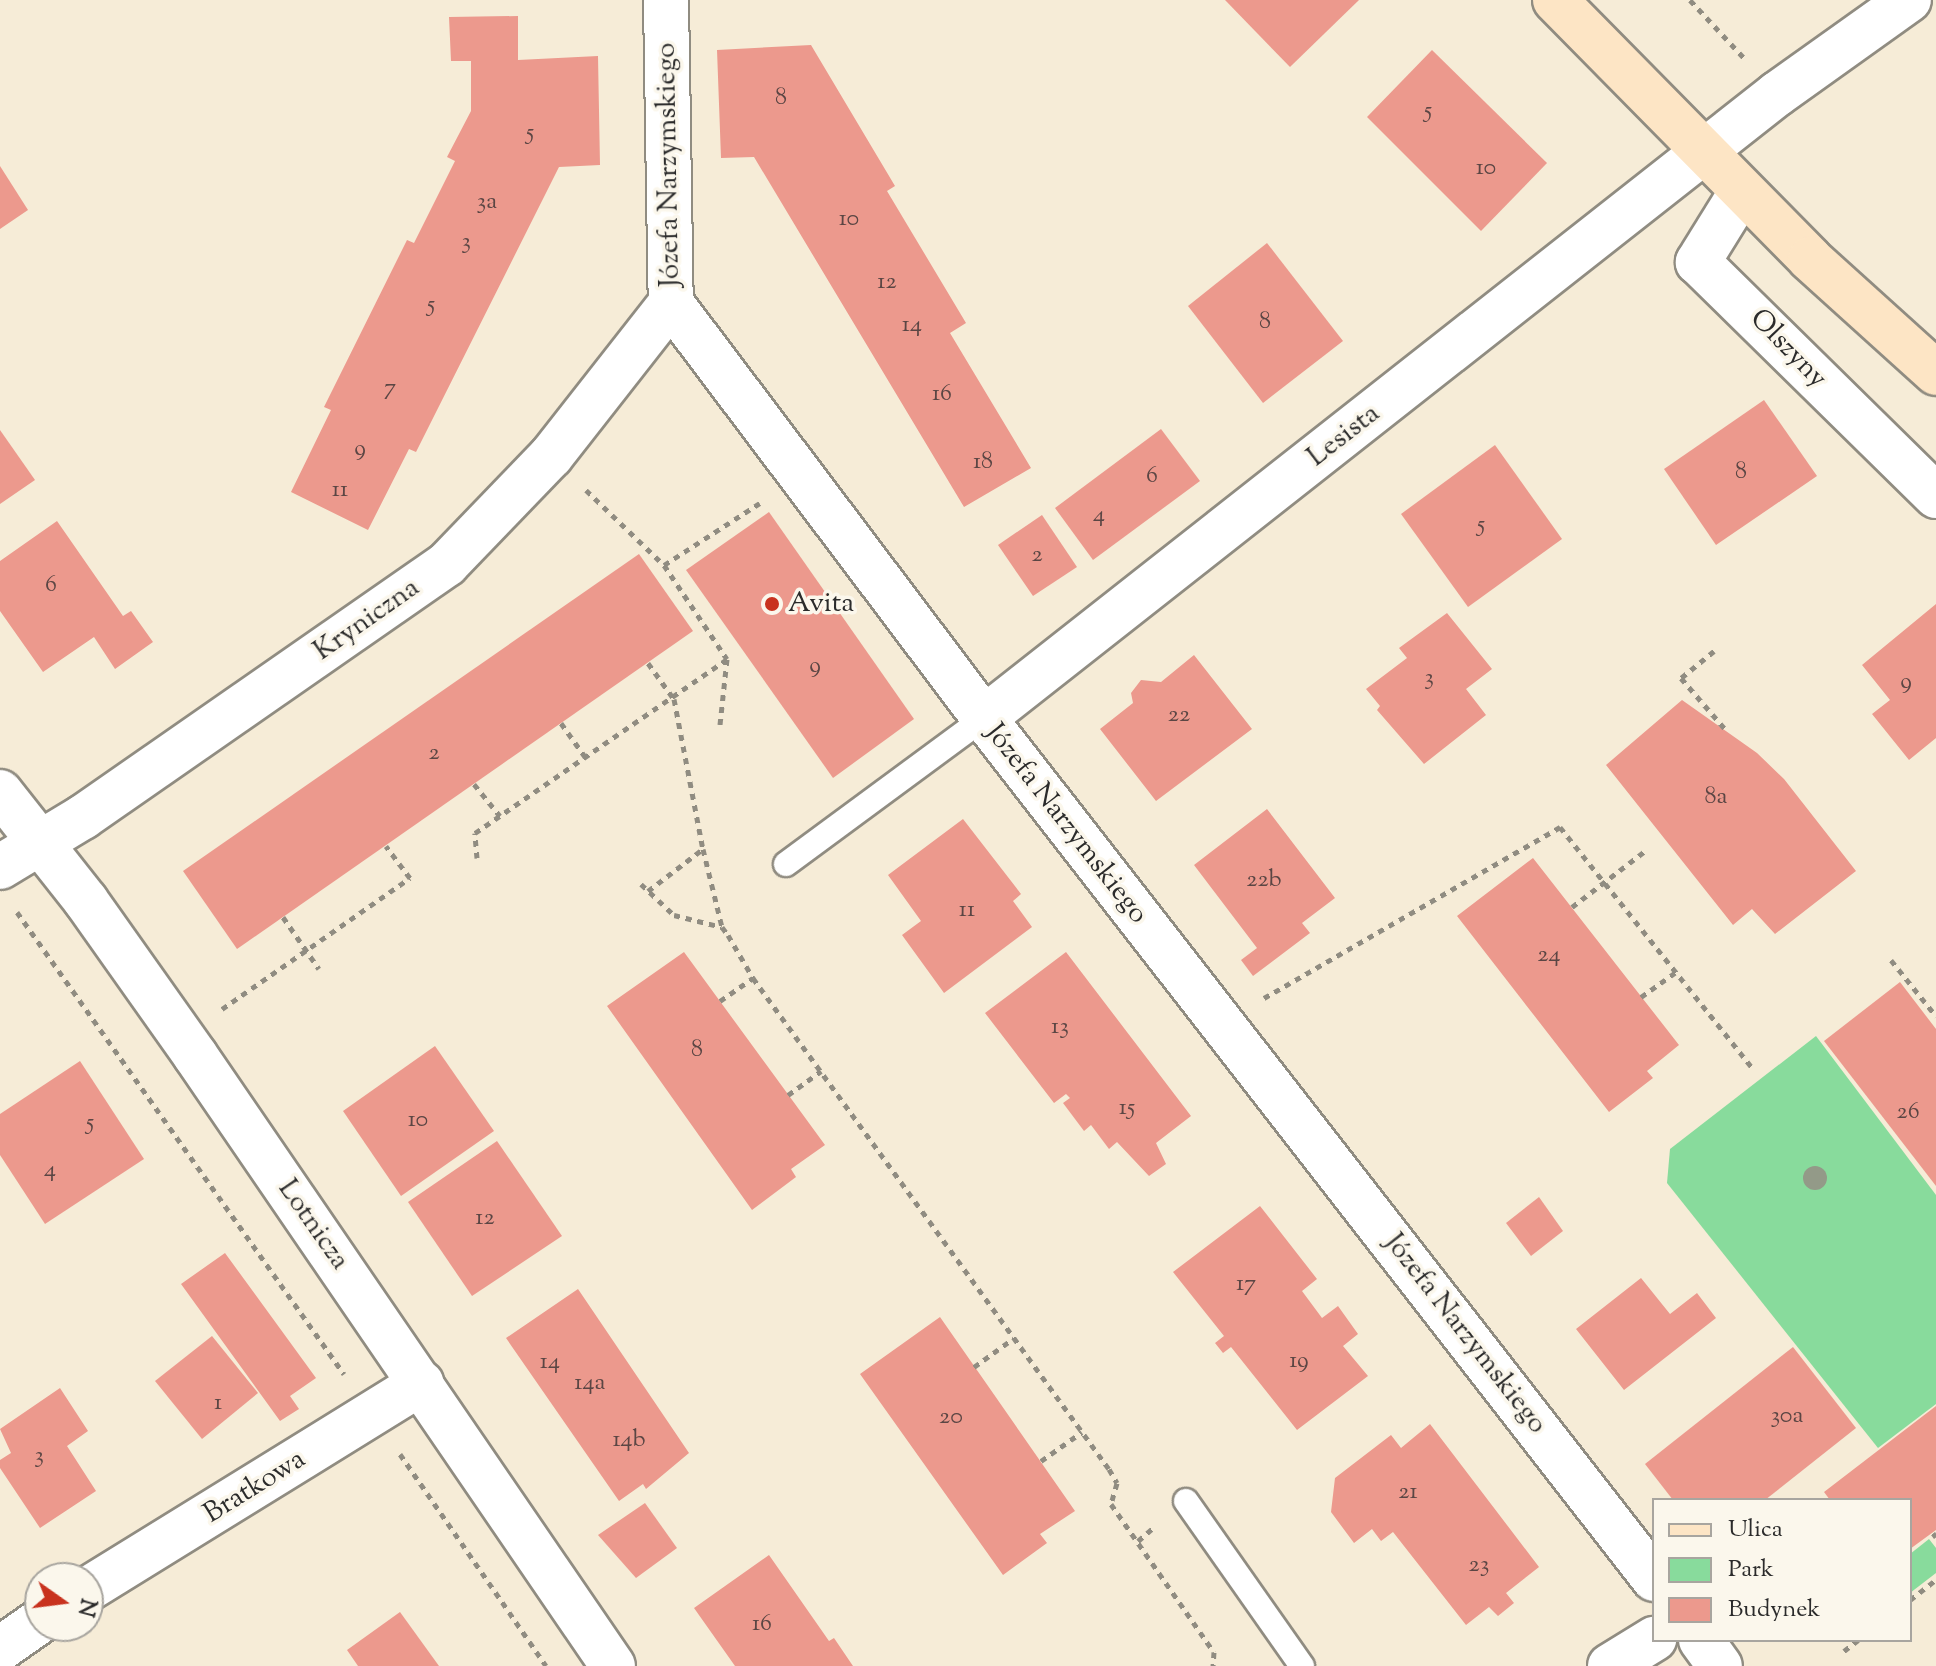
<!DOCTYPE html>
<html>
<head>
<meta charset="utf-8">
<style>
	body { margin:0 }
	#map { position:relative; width:1936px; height:1666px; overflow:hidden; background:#f6ecd7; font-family:"Sorts Mill Goudy",serif }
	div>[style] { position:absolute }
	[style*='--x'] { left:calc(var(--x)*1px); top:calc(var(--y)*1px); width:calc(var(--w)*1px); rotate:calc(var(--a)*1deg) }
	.green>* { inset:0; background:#88db9c }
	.building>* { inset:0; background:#ec998d }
	.path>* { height:5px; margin-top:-2.5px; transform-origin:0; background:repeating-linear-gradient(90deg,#908c81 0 6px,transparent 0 12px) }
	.roads { filter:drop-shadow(2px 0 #908c81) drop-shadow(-2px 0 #908c81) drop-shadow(0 2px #908c81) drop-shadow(0 -2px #908c81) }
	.lane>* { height:24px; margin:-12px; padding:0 12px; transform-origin:12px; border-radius:12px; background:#fff }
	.street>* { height:44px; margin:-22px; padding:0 22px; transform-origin:22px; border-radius:22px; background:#fff }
	.secondary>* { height:44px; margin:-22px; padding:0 22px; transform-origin:22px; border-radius:22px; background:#fde5c5 }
	.trees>* { width:24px; height:24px; margin:-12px; border-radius:50%; background:#939a88 }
	.dots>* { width:22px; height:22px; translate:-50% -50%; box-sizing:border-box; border:4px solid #fbf7ec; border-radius:50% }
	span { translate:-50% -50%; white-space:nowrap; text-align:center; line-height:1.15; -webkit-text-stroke:7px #fbf7ec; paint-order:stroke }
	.number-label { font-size:24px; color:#5b4644 }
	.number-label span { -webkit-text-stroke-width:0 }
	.street-label { font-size:28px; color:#2b2b2b }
	.poi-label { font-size:28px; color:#2b2b2b }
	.left { translate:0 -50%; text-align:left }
	.legend { position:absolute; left:1652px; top:1498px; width:260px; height:144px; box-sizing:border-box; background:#fbf7ec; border:2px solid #a8a59f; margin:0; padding:10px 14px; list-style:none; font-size:24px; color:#2b2b2b }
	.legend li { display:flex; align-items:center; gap:16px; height:40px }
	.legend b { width:40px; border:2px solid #a8a59f }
	.north { position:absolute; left:24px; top:1562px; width:80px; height:80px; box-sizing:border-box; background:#fbf7ec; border:2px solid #a8a59f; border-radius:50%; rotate:104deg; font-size:22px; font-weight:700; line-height:32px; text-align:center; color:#2b2b2b }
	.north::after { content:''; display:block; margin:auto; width:28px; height:36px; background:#c8321e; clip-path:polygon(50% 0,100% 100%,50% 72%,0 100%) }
</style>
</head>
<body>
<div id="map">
	<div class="green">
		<i style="clip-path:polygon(1816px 1036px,1936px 1195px,1936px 1404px,1878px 1448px,1667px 1183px,1670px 1149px)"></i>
		<i style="clip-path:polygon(1929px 1539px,1936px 1548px,1936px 1573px,1910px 1593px,1910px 1554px)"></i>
	</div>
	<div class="building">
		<i style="clip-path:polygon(1225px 0,1359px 0,1290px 67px)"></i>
		<i style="clip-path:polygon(518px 16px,518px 60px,598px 56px,600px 165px,559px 167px,416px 452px,409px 449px,368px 530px,291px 492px,331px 410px,324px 407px,407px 240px,414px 243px,455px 161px,447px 157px,471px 111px,471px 61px,451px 61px,449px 17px)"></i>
		<i style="clip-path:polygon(811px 45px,895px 186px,887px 191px,966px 323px,950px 333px,1031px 468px,964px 507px,754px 157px,721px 158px,717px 50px)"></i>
		<i style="clip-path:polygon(1432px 50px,1547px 163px,1481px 231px,1367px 117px)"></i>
		<i style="clip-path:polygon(0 166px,28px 210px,0 229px)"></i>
		<i style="clip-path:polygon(1267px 243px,1343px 341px,1263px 403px,1188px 306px)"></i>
		<i style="clip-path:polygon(1764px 400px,1817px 476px,1716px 545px,1664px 469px)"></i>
		<i style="clip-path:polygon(1161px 429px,1200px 481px,1093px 560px,1055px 508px)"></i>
		<i style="clip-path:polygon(0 430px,35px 480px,0 504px)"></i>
		<i style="clip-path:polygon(1495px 445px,1562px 539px,1468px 607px,1401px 514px)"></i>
		<i style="clip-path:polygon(769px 512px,914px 719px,833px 778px,686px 570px)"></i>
		<i style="clip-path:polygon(1042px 515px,1077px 567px,1033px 596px,998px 545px)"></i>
		<i style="clip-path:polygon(57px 521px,123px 616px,131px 611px,153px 642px,115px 669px,94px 637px,43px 672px,0 611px,0 561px)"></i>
		<i style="clip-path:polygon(639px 554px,693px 631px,237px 949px,183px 871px)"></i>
		<i style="clip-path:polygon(1936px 604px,1936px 738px,1909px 760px,1872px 714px,1890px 700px,1862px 665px)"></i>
		<i style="clip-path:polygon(1447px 613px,1492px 669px,1466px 689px,1486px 715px,1424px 764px,1377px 710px,1380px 706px,1366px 689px,1407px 658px,1399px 648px)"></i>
		<i style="clip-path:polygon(1194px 655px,1252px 729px,1156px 801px,1100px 729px,1133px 703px,1131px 693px,1141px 680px,1161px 682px)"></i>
		<i style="clip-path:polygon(1682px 700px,1757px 753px,1784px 779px,1856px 871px,1775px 934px,1752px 909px,1733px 925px,1606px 765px)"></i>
		<i style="clip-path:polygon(1267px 809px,1335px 898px,1302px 923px,1310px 933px,1253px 976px,1241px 960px,1257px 948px,1194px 865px)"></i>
		<i style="clip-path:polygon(963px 819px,1021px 894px,1013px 901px,1032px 927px,944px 993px,902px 935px,921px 921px,888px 875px)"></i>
		<i style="clip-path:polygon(1533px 858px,1679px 1045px,1647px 1071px,1653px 1078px,1609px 1112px,1457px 916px)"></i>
		<i style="clip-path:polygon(684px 952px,825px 1145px,791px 1169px,796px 1177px,752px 1210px,607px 1006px)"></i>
		<i style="clip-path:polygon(1066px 952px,1191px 1116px,1156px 1143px,1166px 1164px,1149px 1176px,1117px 1142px,1109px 1149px,1091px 1125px,1084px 1131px,1063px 1103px,1070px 1098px,1066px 1094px,1054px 1103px,985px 1013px)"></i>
		<i style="clip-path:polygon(1900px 982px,1936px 1029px,1936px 1186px,1824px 1041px)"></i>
		<i style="clip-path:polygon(435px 1046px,494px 1131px,401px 1196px,343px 1111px)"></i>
		<i style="clip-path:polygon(80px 1061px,144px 1159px,45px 1224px,0 1155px,0 1114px)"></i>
		<i style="clip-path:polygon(497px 1141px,562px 1236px,472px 1296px,408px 1202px)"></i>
		<i style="clip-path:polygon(1539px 1197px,1563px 1231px,1531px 1256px,1506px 1223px)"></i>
		<i style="clip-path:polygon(1260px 1206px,1317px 1279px,1302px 1291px,1322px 1318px,1338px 1306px,1358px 1334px,1343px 1346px,1368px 1376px,1297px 1430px,1231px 1347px,1223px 1353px,1215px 1343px,1224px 1336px,1173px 1272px)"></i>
		<i style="clip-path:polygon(225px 1253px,316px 1378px,290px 1396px,299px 1409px,280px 1421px,181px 1284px)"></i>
		<i style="clip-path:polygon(1641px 1278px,1670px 1314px,1697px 1293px,1716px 1318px,1624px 1390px,1576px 1329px)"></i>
		<i style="clip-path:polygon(578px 1289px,689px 1453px,646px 1489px,643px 1484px,619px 1501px,506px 1338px)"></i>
		<i style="clip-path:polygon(940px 1317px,1075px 1511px,1040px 1534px,1047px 1543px,1003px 1575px,860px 1374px)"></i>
		<i style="clip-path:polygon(212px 1336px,258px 1393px,202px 1439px,155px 1381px)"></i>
		<i style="clip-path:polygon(1793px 1347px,1856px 1428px,1765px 1500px,1673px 1500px,1645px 1464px)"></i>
		<i style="clip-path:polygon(60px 1388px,88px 1431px,67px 1446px,96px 1491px,40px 1528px,0 1468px,0 1460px,11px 1453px,0 1429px)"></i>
		<i style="clip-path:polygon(1936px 1406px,1936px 1530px,1910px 1549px,1910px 1500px,1830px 1500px,1824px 1492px)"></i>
		<i style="clip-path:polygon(1430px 1424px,1539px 1567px,1506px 1593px,1514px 1603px,1498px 1616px,1489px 1607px,1466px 1625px,1393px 1532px,1381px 1541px,1372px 1529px,1354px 1543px,1331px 1512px,1335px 1478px,1391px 1435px,1401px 1448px)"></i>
		<i style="clip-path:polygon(645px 1503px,677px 1548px,636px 1578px,598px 1535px)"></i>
		<i style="clip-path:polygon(769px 1555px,829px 1641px,834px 1638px,853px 1666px,735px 1666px,694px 1608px)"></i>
		<i style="clip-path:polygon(400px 1612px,439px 1666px,358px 1666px,347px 1650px)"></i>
	</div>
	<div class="path">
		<i style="--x:1690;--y:0;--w:79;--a:47"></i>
		<i style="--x:586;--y:490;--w:108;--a:43.9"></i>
		<i style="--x:664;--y:565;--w:114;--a:-32.9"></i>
		<i style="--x:664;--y:565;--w:113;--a:56.2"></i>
		<i style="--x:1714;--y:651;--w:43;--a:140.7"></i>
		<i style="--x:1681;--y:678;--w:67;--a:49.2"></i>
		<i style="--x:648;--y:663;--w:44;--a:54.2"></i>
		<i style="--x:674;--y:699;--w:153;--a:79.1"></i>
		<i style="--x:561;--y:723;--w:43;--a:54.5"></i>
		<i style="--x:474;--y:784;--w:41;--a:50.9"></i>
		<i style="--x:477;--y:858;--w:25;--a:-95"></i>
		<i style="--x:475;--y:833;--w:306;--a:-34.6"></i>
		<i style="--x:727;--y:659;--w:66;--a:96.1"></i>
		<i style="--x:641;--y:884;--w:45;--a:43.2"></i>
		<i style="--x:674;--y:915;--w:49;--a:14"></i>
		<i style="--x:722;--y:927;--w:10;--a:53"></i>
		<i style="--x:728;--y:935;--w:50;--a:59.8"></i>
		<i style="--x:753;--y:978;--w:606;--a:54.06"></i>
		<i style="--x:1109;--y:1469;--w:16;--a:60"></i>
		<i style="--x:1117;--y:1483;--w:22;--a:106"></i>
		<i style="--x:1111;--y:1504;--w:180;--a:55.2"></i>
		<i style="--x:1214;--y:1652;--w:14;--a:94"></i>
		<i style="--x:648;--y:891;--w:69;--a:-37.4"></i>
		<i style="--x:703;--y:849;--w:80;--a:76.3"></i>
		<i style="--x:1572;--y:907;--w:92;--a:-37.5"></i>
		<i style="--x:17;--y:912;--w:566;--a:54.71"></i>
		<i style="--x:283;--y:917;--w:63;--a:55.3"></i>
		<i style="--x:1891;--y:960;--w:72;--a:51.2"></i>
		<i style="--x:1641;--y:997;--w:43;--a:-35.5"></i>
		<i style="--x:1264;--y:998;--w:342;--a:-30"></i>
		<i style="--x:1560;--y:827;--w:310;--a:51.4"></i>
		<i style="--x:720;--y:1001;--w:40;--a:-34.9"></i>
		<i style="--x:222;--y:1009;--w:229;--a:-34.9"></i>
		<i style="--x:410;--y:878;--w:40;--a:-127"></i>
		<i style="--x:788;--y:1095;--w:41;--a:-36"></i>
		<i style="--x:974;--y:1367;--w:49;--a:-35.9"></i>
		<i style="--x:400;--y:1454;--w:257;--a:55.4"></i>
		<i style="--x:1041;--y:1461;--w:50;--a:-35.3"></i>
		<i style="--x:1933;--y:1533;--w:5;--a:53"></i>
		<i style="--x:1138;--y:1541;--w:23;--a:-41"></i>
		<i style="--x:1910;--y:1600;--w:33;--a:-38"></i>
		<i style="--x:1844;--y:1651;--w:18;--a:-38"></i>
	</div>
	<div class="roads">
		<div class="lane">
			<i style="--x:786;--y:864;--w:246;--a:-36.4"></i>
			<i style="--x:1186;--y:1501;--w:202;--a:54.9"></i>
		</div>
		<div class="street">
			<i style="--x:666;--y:0;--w:303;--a:89.1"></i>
			<i style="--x:671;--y:303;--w:520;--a:52.98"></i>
			<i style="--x:984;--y:718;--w:1091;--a:52.11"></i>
			<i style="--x:1742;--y:191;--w:84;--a:121.8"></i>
			<i style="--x:1698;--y:262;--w:334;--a:44.5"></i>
			<i style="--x:984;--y:718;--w:1009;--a:-38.2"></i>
			<i style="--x:1777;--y:94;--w:162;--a:-35.5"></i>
			<i style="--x:0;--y:792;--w:139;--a:51.7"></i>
			<i style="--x:86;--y:901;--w:189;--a:54.7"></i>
			<i style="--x:195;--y:1055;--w:740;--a:55.62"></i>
			<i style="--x:0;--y:867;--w:97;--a:-31.1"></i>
			<i style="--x:83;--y:817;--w:443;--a:-34.8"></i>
			<i style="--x:447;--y:564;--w:150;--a:-46.1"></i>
			<i style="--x:551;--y:456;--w:194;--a:-51.9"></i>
			<i style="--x:88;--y:1589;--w:392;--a:-31.7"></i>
			<i style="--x:1701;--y:1640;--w:32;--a:54"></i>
			<i style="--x:0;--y:1649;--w:49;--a:-35"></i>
			<i style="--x:1610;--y:1666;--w:52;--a:-31.5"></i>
		</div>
		<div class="secondary">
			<i style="--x:1555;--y:0;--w:363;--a:45.4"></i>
			<i style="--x:1810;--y:259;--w:170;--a:42.1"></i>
		</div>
	</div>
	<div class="trees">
		<i style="left:1815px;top:1178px"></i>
	</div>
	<div class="dots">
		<i style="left:772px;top:604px;background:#c8321e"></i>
	</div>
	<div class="number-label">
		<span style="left:781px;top:99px">8</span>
		<span style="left:1428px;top:112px">5</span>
		<span style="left:530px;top:134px">5</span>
		<span style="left:1486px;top:169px">10</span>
		<span style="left:487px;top:203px">3a</span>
		<span style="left:849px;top:220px">10</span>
		<span style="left:466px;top:243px">3</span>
		<span style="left:887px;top:283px">12</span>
		<span style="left:431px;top:306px">5</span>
		<span style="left:1265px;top:323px">8</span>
		<span style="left:912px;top:326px">14</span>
		<span style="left:390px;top:389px">7</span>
		<span style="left:942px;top:395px">16</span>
		<span style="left:360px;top:450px">9</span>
		<span style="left:983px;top:463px">18</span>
		<span style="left:1741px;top:473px">8</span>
		<span style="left:1152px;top:477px">6</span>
		<span style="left:340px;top:491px">11</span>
		<span style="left:1099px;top:516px">4</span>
		<span style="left:1481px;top:526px">5</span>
		<span style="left:1037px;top:556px">2</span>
		<span style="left:51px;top:586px">6</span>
		<span style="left:815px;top:667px">9</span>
		<span style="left:1429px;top:679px">3</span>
		<span style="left:1906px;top:683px">9</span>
		<span style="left:1179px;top:716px">22</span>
		<span style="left:434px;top:754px">2</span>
		<span style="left:1716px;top:798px">8a</span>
		<span style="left:1264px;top:881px">22b</span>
		<span style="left:967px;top:911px">11</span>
		<span style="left:1549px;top:956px">24</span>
		<span style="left:1060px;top:1028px">13</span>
		<span style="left:697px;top:1051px">8</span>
		<span style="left:1127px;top:1109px">15</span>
		<span style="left:1908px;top:1113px">26</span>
		<span style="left:418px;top:1121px">10</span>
		<span style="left:90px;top:1124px">5</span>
		<span style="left:50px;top:1171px">4</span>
		<span style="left:485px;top:1219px">12</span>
		<span style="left:1246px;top:1285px">17</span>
		<span style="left:1299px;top:1362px">19</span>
		<span style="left:550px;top:1363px">14</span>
		<span style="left:590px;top:1384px">14a</span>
		<span style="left:218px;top:1404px">1</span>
		<span style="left:1787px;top:1417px">30a</span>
		<span style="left:951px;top:1418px">20</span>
		<span style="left:629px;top:1441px">14b</span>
		<span style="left:39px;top:1457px">3</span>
		<span style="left:1408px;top:1493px">21</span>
		<span style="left:1479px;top:1566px">23</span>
		<span style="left:762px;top:1625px">16</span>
	</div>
	<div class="street-label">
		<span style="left:669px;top:165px;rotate:-91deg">Józefa Narzymskiego</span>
		<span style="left:1788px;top:349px;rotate:46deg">Olszyny</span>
		<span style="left:1344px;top:436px;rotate:-38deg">Lesista</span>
		<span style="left:367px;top:620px;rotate:-35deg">Kryniczna</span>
		<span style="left:1066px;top:824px;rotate:52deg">Józefa Narzymskiego</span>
		<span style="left:313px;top:1225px;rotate:55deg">Lotnicza</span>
		<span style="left:1465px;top:1334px;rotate:52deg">Józefa Narzymskiego</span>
		<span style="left:255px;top:1487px;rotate:-32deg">Bratkowa</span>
	</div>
	<div class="poi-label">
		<span class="left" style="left:788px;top:604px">Avita</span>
	</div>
	<ul class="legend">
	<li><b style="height:10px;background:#fde5c5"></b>Ulica</li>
	<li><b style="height:22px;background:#88db9c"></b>Park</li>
	<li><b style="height:22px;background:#ec998d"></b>Budynek</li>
	</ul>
	<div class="north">N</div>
</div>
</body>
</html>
